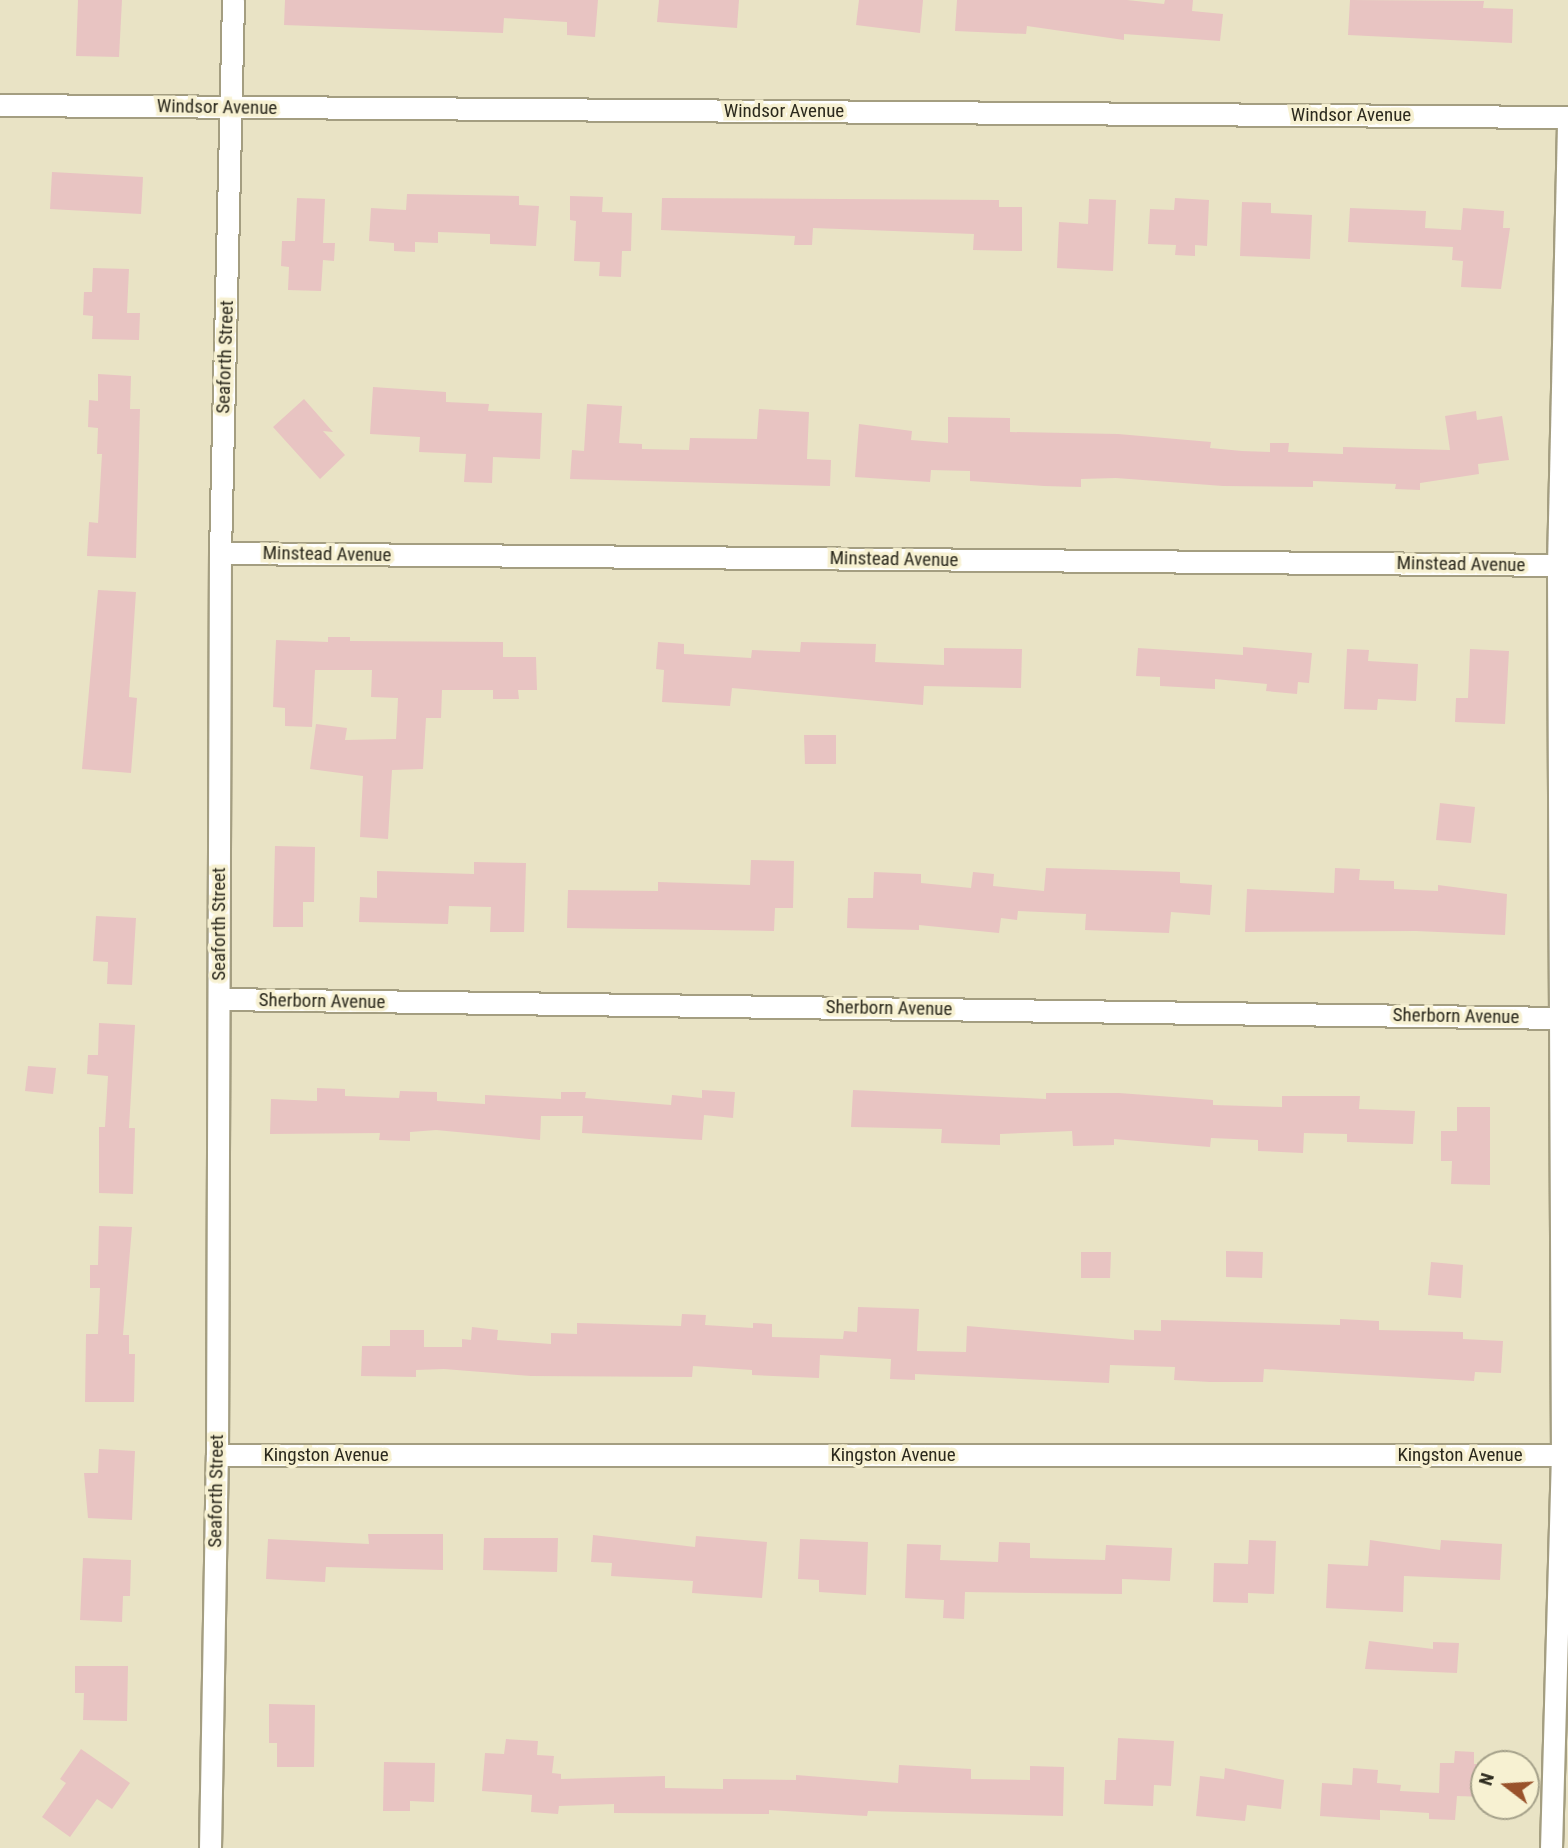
<!DOCTYPE html>
<html>
<head>
<meta charset="utf-8">
<style>
	body { margin:0 }
	#map { position:relative; width:1568px; height:1848px; overflow:hidden; background:#e9e3c5; font-family:"Roboto Condensed",sans-serif }
	div>[style] { position:absolute }
	[style*='--x'] { left:calc(var(--x)*1px); top:calc(var(--y)*1px); width:calc(var(--w)*1px); rotate:calc(var(--a)*1deg) }
	.building>* { inset:0; background:#e8c4c2 }
	.roads { filter:drop-shadow(2px 0 #a49e81) drop-shadow(-2px 0 #a49e81) drop-shadow(0 2px #a49e81) drop-shadow(0 -2px #a49e81) }
	.minor>* { height:21px; margin:-10.5px; padding:0 10.5px; transform-origin:10.5px; border-radius:10.5px; background:#fff }
	span { translate:-50% -50%; white-space:nowrap; text-align:center; line-height:1.15; -webkit-text-stroke:7px #f7f1d2; paint-order:stroke }
	.street-label { font-size:19px; color:#2b291d }
	.north { position:absolute; left:1470px; top:1750px; width:70px; height:70px; box-sizing:border-box; background:#f7f1d2; border:2px solid #a5a18a; border-radius:50%; rotate:287deg; font-size:19px; font-weight:700; line-height:28px; text-align:center; color:#2b291d }
	.north::after { content:''; display:block; margin:auto; width:24px; height:32px; background:#99522b; clip-path:polygon(50% 0,100% 100%,50% 72%,0 100%) }
</style>
</head>
<body>
<div id="map">
	<div class="building">
		<i style="clip-path:polygon(78px 0,122px 0,119px 57px,76px 56px)"></i>
		<i style="clip-path:polygon(285px 0,598px 0,595px 37px,567px 35px,567px 22px,504px 18px,503px 33px,284px 25px)"></i>
		<i style="clip-path:polygon(659px 0,739px 0,737px 28px,657px 22px)"></i>
		<i style="clip-path:polygon(859px 0,923px 0,920px 33px,856px 25px)"></i>
		<i style="clip-path:polygon(957px 0,1127px 0,1164px 4px,1165px 0,1193px 0,1192px 11px,1223px 14px,1220px 41px,1124px 34px,1124px 40px,1027px 26px,1026px 34px,955px 31px)"></i>
		<i style="clip-path:polygon(1350px 0,1484px 1px,1483px 8px,1513px 9px,1512px 43px,1348px 35px)"></i>
		<i style="clip-path:polygon(52px 172px,143px 177px,141px 214px,50px 209px)"></i>
		<i style="clip-path:polygon(407px 194px,519px 196px,519px 205px,539px 206px,536px 246px,490px 244px,490px 234px,438px 232px,438px 243px,415px 242px,415px 252px,394px 251px,394px 243px,369px 241px,371px 208px,406px 210px)"></i>
		<i style="clip-path:polygon(570px 196px,603px 197px,602px 212px,632px 213px,631px 251px,622px 251px,621px 277px,599px 276px,600px 262px,574px 261px,576px 221px,570px 220px)"></i>
		<i style="clip-path:polygon(297px 198px,325px 199px,323px 243px,335px 243px,334px 261px,323px 260px,321px 291px,288px 290px,289px 267px,281px 266px,282px 241px,295px 241px)"></i>
		<i style="clip-path:polygon(662px 198px,999px 200px,999px 207px,1022px 207px,1022px 251px,973px 250px,974px 234px,813px 228px,812px 245px,794px 245px,795px 236px,661px 230px)"></i>
		<i style="clip-path:polygon(1175px 198px,1209px 200px,1207px 246px,1195px 245px,1195px 256px,1175px 255px,1176px 245px,1148px 244px,1150px 209px,1174px 210px)"></i>
		<i style="clip-path:polygon(1089px 199px,1116px 200px,1113px 271px,1057px 268px,1059px 222px,1088px 224px)"></i>
		<i style="clip-path:polygon(1242px 202px,1271px 203px,1271px 213px,1312px 215px,1310px 259px,1240px 256px)"></i>
		<i style="clip-path:polygon(1350px 208px,1426px 211px,1425px 228px,1461px 230px,1463px 208px,1504px 211px,1503px 228px,1510px 228px,1501px 289px,1461px 287px,1463px 261px,1452px 260px,1453px 247px,1348px 242px)"></i>
		<i style="clip-path:polygon(93px 268px,129px 269px,127px 313px,140px 313px,139px 340px,92px 339px,93px 316px,83px 315px,84px 292px,92px 292px)"></i>
		<i style="clip-path:polygon(98px 374px,131px 376px,130px 409px,140px 409px,136px 558px,87px 556px,89px 522px,98px 523px,102px 454px,97px 454px,98px 428px,88px 427px,89px 400px,98px 401px)"></i>
		<i style="clip-path:polygon(373px 387px,446px 392px,446px 402px,489px 404px,488px 411px,542px 413px,540px 459px,493px 457px,492px 483px,464px 482px,466px 454px,419px 452px,420px 437px,370px 434px)"></i>
		<i style="clip-path:polygon(304px 399px,333px 432px,323px 431px,345px 455px,320px 479px,273px 427px)"></i>
		<i style="clip-path:polygon(587px 404px,622px 406px,619px 443px,642px 444px,642px 449px,689px 450px,690px 438px,757px 439px,759px 409px,809px 412px,807px 459px,831px 460px,830px 486px,570px 479px,572px 450px,584px 451px)"></i>
		<i style="clip-path:polygon(1476px 411px,1477px 420px,1502px 416px,1509px 460px,1478px 464px,1479px 474px,1420px 483px,1420px 490px,1395px 489px,1396px 484px,1313px 481px,1313px 487px,1223px 486px,1116px 478px,1081px 479px,1081px 487px,1044px 486px,970px 481px,970px 471px,931px 470px,930px 482px,855px 477px,859px 424px,912px 431px,911px 440px,948px 443px,948px 417px,1010px 418px,1010px 432px,1118px 434px,1211px 442px,1210px 448px,1242px 451px,1270px 452px,1270px 443px,1289px 443px,1288px 452px,1343px 454px,1343px 447px,1450px 450px,1445px 416px)"></i>
		<i style="clip-path:polygon(98px 590px,136px 592px,129px 697px,137px 698px,131px 773px,82px 769px)"></i>
		<i style="clip-path:polygon(328px 637px,350px 637px,350px 641px,503px 642px,503px 657px,536px 657px,537px 690px,518px 690px,519px 699px,493px 699px,493px 690px,442px 690px,441px 718px,426px 718px,423px 769px,392px 770px,388px 839px,360px 837px,363px 776px,310px 769px,316px 724px,347px 728px,345px 740px,396px 739px,398px 698px,371px 697px,372px 670px,315px 670px,312px 727px,285px 726px,285px 708px,273px 707px,276px 640px,328px 642px)"></i>
		<i style="clip-path:polygon(658px 642px,684px 644px,684px 654px,751px 658px,752px 650px,800px 652px,801px 642px,876px 644px,875px 662px,944px 665px,944px 648px,1022px 649px,1021px 688px,924px 686px,923px 705px,732px 688px,730px 706px,662px 702px,664px 670px,656px 669px)"></i>
		<i style="clip-path:polygon(1243px 647px,1312px 653px,1309px 683px,1298px 682px,1297px 694px,1266px 691px,1267px 684px,1215px 679px,1215px 689px,1160px 686px,1160px 677px,1136px 676px,1138px 648px,1243px 655px)"></i>
		<i style="clip-path:polygon(1347px 649px,1369px 650px,1368px 661px,1418px 664px,1416px 701px,1378px 699px,1377px 710px,1344px 709px)"></i>
		<i style="clip-path:polygon(1470px 649px,1509px 651px,1505px 724px,1455px 722px,1456px 698px,1468px 698px)"></i>
		<i style="clip-path:polygon(804px 735px,836px 735px,836px 764px,805px 764px)"></i>
		<i style="clip-path:polygon(1440px 803px,1475px 807px,1471px 843px,1436px 840px)"></i>
		<i style="clip-path:polygon(275px 846px,315px 847px,314px 902px,303px 902px,303px 927px,273px 927px)"></i>
		<i style="clip-path:polygon(751px 860px,794px 861px,793px 908px,775px 908px,774px 931px,567px 928px,568px 890px,658px 891px,658px 882px,750px 885px)"></i>
		<i style="clip-path:polygon(474px 862px,526px 863px,524px 932px,490px 932px,491px 907px,449px 906px,448px 924px,359px 922px,360px 897px,377px 898px,377px 871px,474px 874px)"></i>
		<i style="clip-path:polygon(1046px 868px,1180px 872px,1180px 883px,1212px 885px,1210px 915px,1171px 912px,1169px 933px,1085px 930px,1086px 914px,1018px 911px,1017px 920px,1001px 918px,999px 933px,919px 925px,919px 930px,847px 928px,848px 898px,873px 898px,874px 872px,921px 874px,921px 883px,971px 888px,973px 872px,994px 874px,993px 886px,1044px 891px)"></i>
		<i style="clip-path:polygon(1335px 868px,1360px 869px,1359px 880px,1394px 881px,1394px 889px,1438px 891px,1438px 885px,1507px 894px,1505px 935px,1416px 931px,1245px 932px,1247px 889px,1334px 893px)"></i>
		<i style="clip-path:polygon(96px 916px,136px 918px,132px 985px,107px 984px,108px 962px,93px 961px)"></i>
		<i style="clip-path:polygon(99px 1023px,135px 1025px,129px 1128px,135px 1128px,133px 1194px,99px 1193px,99px 1127px,105px 1127px,108px 1076px,87px 1074px,88px 1055px,98px 1055px)"></i>
		<i style="clip-path:polygon(28px 1066px,56px 1068px,53px 1094px,25px 1091px)"></i>
		<i style="clip-path:polygon(317px 1088px,345px 1089px,345px 1096px,399px 1098px,400px 1091px,437px 1092px,437px 1101px,485px 1104px,485px 1095px,561px 1099px,561px 1092px,586px 1092px,585px 1098px,671px 1105px,672px 1095px,702px 1098px,702px 1090px,735px 1092px,733px 1118px,704px 1115px,702px 1140px,582px 1133px,583px 1116px,541px 1116px,540px 1140px,436px 1130px,410px 1132px,410px 1141px,379px 1140px,380px 1133px,270px 1134px,271px 1099px,317px 1101px)"></i>
		<i style="clip-path:polygon(853px 1090px,1046px 1099px,1046px 1093px,1119px 1093px,1213px 1100px,1213px 1105px,1282px 1107px,1282px 1096px,1360px 1096px,1359px 1109px,1415px 1111px,1413px 1144px,1347px 1142px,1347px 1134px,1304px 1133px,1303px 1153px,1258px 1151px,1258px 1140px,1211px 1138px,1210px 1147px,1114px 1139px,1114px 1145px,1073px 1146px,1072px 1131px,1000px 1134px,1000px 1145px,941px 1143px,942px 1129px,851px 1127px)"></i>
		<i style="clip-path:polygon(1457px 1107px,1490px 1107px,1490px 1185px,1451px 1184px,1452px 1161px,1441px 1161px,1441px 1131px,1457px 1131px)"></i>
		<i style="clip-path:polygon(99px 1226px,132px 1227px,123px 1335px,129px 1335px,129px 1354px,135px 1354px,134px 1402px,85px 1402px,86px 1334px,98px 1334px,100px 1288px,90px 1288px,90px 1265px,98px 1265px)"></i>
		<i style="clip-path:polygon(1226px 1251px,1263px 1252px,1262px 1278px,1226px 1277px)"></i>
		<i style="clip-path:polygon(1081px 1252px,1111px 1252px,1110px 1278px,1081px 1278px)"></i>
		<i style="clip-path:polygon(1431px 1262px,1463px 1265px,1461px 1298px,1428px 1295px)"></i>
		<i style="clip-path:polygon(858px 1307px,919px 1309px,917px 1351px,966px 1352px,967px 1326px,1134px 1340px,1134px 1330px,1161px 1331px,1161px 1320px,1340px 1325px,1340px 1319px,1379px 1321px,1379px 1330px,1463px 1332px,1463px 1339px,1503px 1341px,1501px 1373px,1475px 1372px,1474px 1381px,1264px 1369px,1263px 1382px,1210px 1382px,1174px 1380px,1175px 1367px,1110px 1365px,1109px 1383px,915px 1374px,915px 1380px,890px 1379px,891px 1359px,820px 1355px,819px 1378px,752px 1375px,752px 1370px,693px 1366px,692px 1377px,531px 1376px,444px 1369px,416px 1370px,416px 1377px,361px 1376px,362px 1346px,390px 1346px,390px 1330px,424px 1330px,424px 1347px,462px 1347px,462px 1339px,471px 1340px,472px 1327px,498px 1330px,497px 1340px,551px 1344px,551px 1333px,577px 1334px,577px 1323px,681px 1326px,682px 1314px,706px 1315px,705px 1325px,753px 1328px,753px 1323px,772px 1324px,772px 1337px,843px 1339px,844px 1331px,857px 1332px)"></i>
		<i style="clip-path:polygon(99px 1449px,135px 1451px,132px 1520px,88px 1518px,84px 1473px,98px 1473px)"></i>
		<i style="clip-path:polygon(368px 1534px,443px 1534px,443px 1570px,326px 1567px,325px 1582px,266px 1579px,268px 1539px,369px 1544px)"></i>
		<i style="clip-path:polygon(593px 1535px,695px 1547px,696px 1536px,767px 1542px,762px 1598px,692px 1593px,693px 1581px,611px 1576px,612px 1563px,591px 1562px)"></i>
		<i style="clip-path:polygon(484px 1538px,558px 1538px,557px 1572px,483px 1570px)"></i>
		<i style="clip-path:polygon(800px 1539px,868px 1542px,866px 1595px,819px 1592px,819px 1580px,798px 1579px)"></i>
		<i style="clip-path:polygon(1249px 1540px,1276px 1541px,1274px 1594px,1248px 1593px,1248px 1603px,1213px 1602px,1214px 1563px,1248px 1564px)"></i>
		<i style="clip-path:polygon(1370px 1540px,1440px 1550px,1441px 1540px,1502px 1544px,1500px 1580px,1404px 1576px,1403px 1612px,1326px 1608px,1328px 1564px,1368px 1566px)"></i>
		<i style="clip-path:polygon(999px 1542px,1030px 1543px,1030px 1558px,1105px 1560px,1106px 1545px,1172px 1548px,1170px 1581px,1122px 1579px,1122px 1594px,965px 1592px,964px 1619px,943px 1618px,944px 1600px,905px 1598px,907px 1544px,941px 1545px,940px 1560px,998px 1562px)"></i>
		<i style="clip-path:polygon(83px 1558px,131px 1560px,130px 1596px,123px 1596px,122px 1622px,80px 1620px)"></i>
		<i style="clip-path:polygon(1369px 1641px,1433px 1649px,1433px 1642px,1459px 1643px,1457px 1673px,1365px 1669px)"></i>
		<i style="clip-path:polygon(75px 1666px,128px 1666px,127px 1721px,83px 1720px,84px 1693px,75px 1693px)"></i>
		<i style="clip-path:polygon(269px 1704px,315px 1705px,314px 1767px,277px 1767px,277px 1743px,269px 1743px)"></i>
		<i style="clip-path:polygon(1118px 1738px,1174px 1741px,1171px 1786px,1154px 1785px,1153px 1806px,1104px 1804px,1105px 1780px,1116px 1780px)"></i>
		<i style="clip-path:polygon(506px 1739px,538px 1741px,537px 1755px,554px 1756px,552px 1773px,561px 1774px,561px 1779px,665px 1776px,665px 1788px,723px 1789px,723px 1779px,796px 1780px,796px 1775px,898px 1783px,899px 1765px,971px 1769px,971px 1779px,1030px 1780px,1030px 1766px,1064px 1767px,1063px 1816px,868px 1811px,867px 1816px,769px 1810px,769px 1814px,614px 1813px,614px 1804px,559px 1806px,558px 1814px,531px 1812px,532px 1795px,482px 1791px,485px 1753px,504px 1754px)"></i>
		<i style="clip-path:polygon(81px 1749px,130px 1783px,112px 1809px,97px 1799px,70px 1837px,42px 1817px,66px 1783px,60px 1779px)"></i>
		<i style="clip-path:polygon(1455px 1751px,1474px 1752px,1474px 1764px,1484px 1764px,1484px 1797px,1457px 1796px,1455px 1820px,1429px 1819px,1429px 1813px,1380px 1810px,1380px 1820px,1320px 1816px,1322px 1783px,1352px 1785px,1353px 1768px,1378px 1770px,1377px 1783px,1401px 1785px,1400px 1791px,1439px 1793px,1440px 1763px,1454px 1763px)"></i>
		<i style="clip-path:polygon(384px 1762px,435px 1763px,434px 1802px,410px 1801px,410px 1811px,383px 1811px)"></i>
		<i style="clip-path:polygon(1225px 1768px,1284px 1780px,1281px 1809px,1247px 1805px,1245px 1821px,1196px 1816px,1200px 1776px,1224px 1779px)"></i>
	</div>
	<div class="roads">
		<div class="minor">
			<i style="--x:0;--y:105;--w:1568;--a:0.44"></i>
			<i style="--x:220;--y:553;--w:1348;--a:0.51"></i>
			<i style="--x:219;--y:999;--w:1339;--a:0.81"></i>
			<i style="--x:217;--y:1455;--w:1351;--a:0"></i>
			<i style="--x:210;--y:1848;--w:393;--a:-89"></i>
			<i style="--x:217;--y:1455;--w:902;--a:-89.81"></i>
			<i style="--x:220;--y:553;--w:553;--a:-88.65"></i>
			<i style="--x:1551;--y:1848;--w:393;--a:-88.4"></i>
			<i style="--x:1562;--y:1455;--w:890;--a:-90.26"></i>
			<i style="--x:1558;--y:565;--w:443;--a:-88.7"></i>
		</div>
	</div>
	<div class="street-label">
		<span style="left:217px;top:107px;rotate:1deg">Windsor Avenue</span>
		<span style="left:784px;top:111px">Windsor Avenue</span>
		<span style="left:1351px;top:115px">Windsor Avenue</span>
		<span style="left:225px;top:357px;rotate:-88deg">Seaforth Street</span>
		<span style="left:327px;top:554px;rotate:1deg">Minstead Avenue</span>
		<span style="left:894px;top:559px;rotate:1deg">Minstead Avenue</span>
		<span style="left:1461px;top:564px;rotate:1deg">Minstead Avenue</span>
		<span style="left:219px;top:924px;rotate:-90deg">Seaforth Street</span>
		<span style="left:322px;top:1001px;rotate:1deg">Sherborn Avenue</span>
		<span style="left:889px;top:1008px;rotate:1deg">Sherborn Avenue</span>
		<span style="left:1456px;top:1016px;rotate:1deg">Sherborn Avenue</span>
		<span style="left:326px;top:1455px">Kingston Avenue</span>
		<span style="left:893px;top:1455px">Kingston Avenue</span>
		<span style="left:1460px;top:1455px">Kingston Avenue</span>
		<span style="left:216px;top:1491px;rotate:-89deg">Seaforth Street</span>
	</div>
	<div class="north">N</div>
</div>
</body>
</html>
